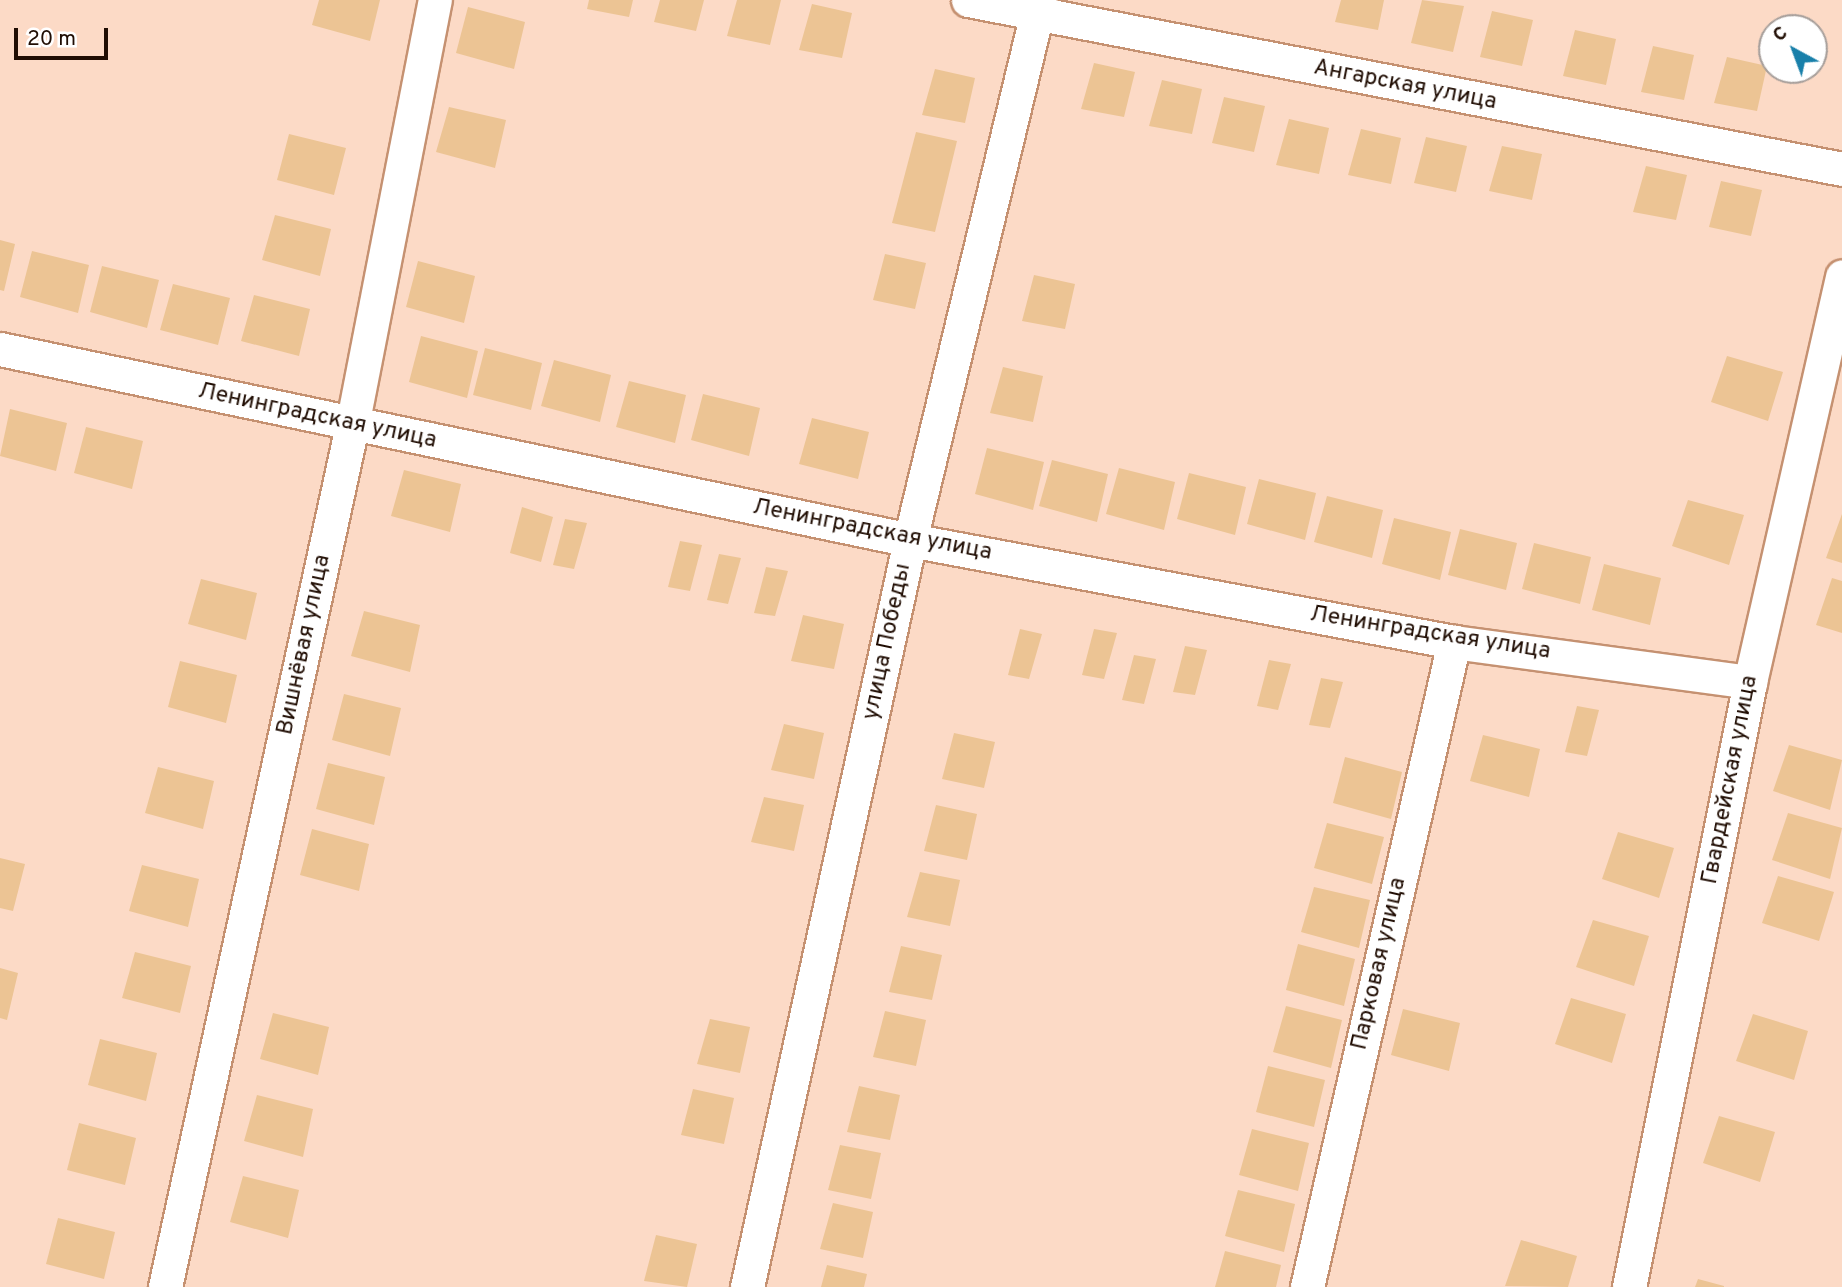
<!DOCTYPE html>
<html>
<head>
<meta charset="utf-8">
<style>
	body { margin:0 }
	#map { position:relative; width:1842px; height:1287px; overflow:hidden; background:#fcdac6; font-family:Overpass,sans-serif }
	div>[style] { position:absolute }
	[style*='--x'] { left:calc(var(--x)*1px); top:calc(var(--y)*1px); width:calc(var(--w)*1px); rotate:calc(var(--a)*1deg) }
	.building>* { inset:0; background:#ecc494 }
	.roads { filter:drop-shadow(2px 0 #c59171) drop-shadow(-2px 0 #c59171) drop-shadow(0 2px #c59171) drop-shadow(0 -2px #c59171) }
	.street>* { height:33px; margin:-16.5px; padding:0 16.5px; transform-origin:16.5px; border-radius:16.5px; background:#fff }
	span { translate:-50% -50%; white-space:nowrap; text-align:center; line-height:1.15; -webkit-text-stroke:6px #fff; paint-order:stroke }
	.street-label { font-size:23px; color:#200d03 }
	.north { position:absolute; left:1758px; top:14px; width:70px; height:70px; box-sizing:border-box; background:#fff; border:2px solid #a69e9a; border-radius:50%; rotate:319deg; font-size:19px; font-weight:700; line-height:28px; text-align:center; color:#200d03 }
	.north::after { content:''; display:block; margin:auto; width:24px; height:32px; background:#1980aa; clip-path:polygon(50% 0,100% 100%,50% 72%,0 100%) }
	.scale { position:absolute; left:14px; top:28px; width:94px; height:32px; box-sizing:border-box; border:4px solid #200d03; border-top:0; padding-left:9px; font-size:21px; line-height:24px; white-space:nowrap; color:#200d03; -webkit-text-stroke:5px #fff; paint-order:stroke }
</style>
</head>
<body>
<div id="map">
	<div class="building">
		<i style="clip-path:polygon(319px 0,380px 0,370px 41px,312px 25px)"></i>
		<i style="clip-path:polygon(589px 0,633px 0,629px 17px,587px 9px)"></i>
		<i style="clip-path:polygon(660px 0,704px 0,696px 31px,654px 22px)"></i>
		<i style="clip-path:polygon(737px 0,781px 0,770px 45px,727px 36px)"></i>
		<i style="clip-path:polygon(1341px 0,1384px 0,1378px 30px,1335px 22px)"></i>
		<i style="clip-path:polygon(1422px 0,1464px 6px,1453px 52px,1411px 43px)"></i>
		<i style="clip-path:polygon(812px 4px,852px 13px,842px 58px,799px 50px)"></i>
		<i style="clip-path:polygon(468px 7px,525px 22px,514px 69px,456px 53px)"></i>
		<i style="clip-path:polygon(1492px 11px,1533px 20px,1522px 66px,1480px 57px)"></i>
		<i style="clip-path:polygon(1575px 30px,1616px 39px,1606px 85px,1563px 76px)"></i>
		<i style="clip-path:polygon(1653px 46px,1694px 55px,1684px 100px,1641px 92px)"></i>
		<i style="clip-path:polygon(1727px 57px,1767px 66px,1757px 111px,1714px 103px)"></i>
		<i style="clip-path:polygon(1094px 63px,1135px 72px,1124px 117px,1081px 109px)"></i>
		<i style="clip-path:polygon(935px 69px,975px 78px,965px 123px,922px 115px)"></i>
		<i style="clip-path:polygon(1162px 80px,1202px 89px,1192px 134px,1149px 126px)"></i>
		<i style="clip-path:polygon(1224px 97px,1265px 106px,1254px 152px,1212px 143px)"></i>
		<i style="clip-path:polygon(449px 107px,506px 120px,495px 168px,436px 152px)"></i>
		<i style="clip-path:polygon(1289px 119px,1329px 128px,1319px 174px,1276px 165px)"></i>
		<i style="clip-path:polygon(1361px 129px,1401px 138px,1391px 184px,1348px 175px)"></i>
		<i style="clip-path:polygon(916px 132px,957px 141px,935px 232px,892px 223px)"></i>
		<i style="clip-path:polygon(289px 134px,346px 148px,334px 195px,277px 180px)"></i>
		<i style="clip-path:polygon(1426px 137px,1467px 146px,1456px 192px,1414px 183px)"></i>
		<i style="clip-path:polygon(1502px 146px,1542px 154px,1532px 200px,1489px 191px)"></i>
		<i style="clip-path:polygon(1646px 166px,1687px 175px,1676px 220px,1633px 212px)"></i>
		<i style="clip-path:polygon(1721px 181px,1762px 190px,1751px 236px,1709px 227px)"></i>
		<i style="clip-path:polygon(275px 215px,331px 229px,320px 276px,262px 260px)"></i>
		<i style="clip-path:polygon(0 240px,15px 244px,4px 291px,0 290px)"></i>
		<i style="clip-path:polygon(32px 251px,89px 265px,78px 313px,20px 297px)"></i>
		<i style="clip-path:polygon(885px 254px,926px 263px,915px 309px,873px 300px)"></i>
		<i style="clip-path:polygon(418px 261px,475px 276px,464px 323px,406px 307px)"></i>
		<i style="clip-path:polygon(102px 266px,159px 280px,147px 328px,90px 312px)"></i>
		<i style="clip-path:polygon(1034px 275px,1075px 284px,1065px 329px,1022px 321px)"></i>
		<i style="clip-path:polygon(173px 284px,230px 298px,218px 345px,160px 330px)"></i>
		<i style="clip-path:polygon(254px 295px,310px 309px,299px 356px,241px 341px)"></i>
		<i style="clip-path:polygon(421px 336px,478px 351px,467px 398px,409px 382px)"></i>
		<i style="clip-path:polygon(485px 348px,542px 363px,531px 410px,473px 395px)"></i>
		<i style="clip-path:polygon(1727px 356px,1783px 372px,1768px 421px,1711px 402px)"></i>
		<i style="clip-path:polygon(554px 360px,611px 375px,600px 422px,541px 406px)"></i>
		<i style="clip-path:polygon(1003px 367px,1043px 376px,1033px 422px,990px 413px)"></i>
		<i style="clip-path:polygon(629px 381px,686px 395px,675px 443px,616px 427px)"></i>
		<i style="clip-path:polygon(703px 394px,760px 408px,749px 456px,691px 440px)"></i>
		<i style="clip-path:polygon(10px 409px,67px 423px,56px 471px,0 456px)"></i>
		<i style="clip-path:polygon(812px 418px,869px 432px,858px 479px,799px 464px)"></i>
		<i style="clip-path:polygon(86px 427px,143px 441px,132px 489px,74px 473px)"></i>
		<i style="clip-path:polygon(987px 448px,1044px 462px,1033px 510px,975px 494px)"></i>
		<i style="clip-path:polygon(1052px 460px,1108px 474px,1097px 522px,1039px 506px)"></i>
		<i style="clip-path:polygon(1119px 468px,1175px 482px,1164px 530px,1106px 514px)"></i>
		<i style="clip-path:polygon(404px 470px,461px 484px,450px 532px,391px 516px)"></i>
		<i style="clip-path:polygon(1189px 473px,1246px 487px,1235px 535px,1177px 519px)"></i>
		<i style="clip-path:polygon(1259px 479px,1316px 493px,1305px 540px,1247px 524px)"></i>
		<i style="clip-path:polygon(1327px 496px,1383px 510px,1372px 558px,1314px 542px)"></i>
		<i style="clip-path:polygon(1688px 500px,1744px 515px,1729px 565px,1672px 546px)"></i>
		<i style="clip-path:polygon(522px 507px,553px 517px,541px 562px,510px 553px)"></i>
		<i style="clip-path:polygon(1842px 514px,1842px 563px,1826px 558px)"></i>
		<i style="clip-path:polygon(1394px 518px,1451px 532px,1440px 580px,1382px 564px)"></i>
		<i style="clip-path:polygon(565px 519px,587px 523px,574px 569px,553px 565px)"></i>
		<i style="clip-path:polygon(1460px 529px,1517px 543px,1506px 590px,1448px 575px)"></i>
		<i style="clip-path:polygon(680px 541px,702px 545px,690px 591px,668px 587px)"></i>
		<i style="clip-path:polygon(1534px 543px,1591px 557px,1580px 604px,1522px 589px)"></i>
		<i style="clip-path:polygon(719px 554px,741px 558px,728px 604px,707px 600px)"></i>
		<i style="clip-path:polygon(1604px 564px,1661px 578px,1650px 625px,1592px 610px)"></i>
		<i style="clip-path:polygon(766px 567px,788px 571px,775px 616px,754px 613px)"></i>
		<i style="clip-path:polygon(1832px 578px,1842px 581px,1842px 633px,1816px 625px)"></i>
		<i style="clip-path:polygon(201px 579px,257px 593px,246px 640px,188px 624px)"></i>
		<i style="clip-path:polygon(364px 611px,420px 625px,410px 672px,351px 656px)"></i>
		<i style="clip-path:polygon(803px 615px,844px 624px,834px 669px,791px 661px)"></i>
		<i style="clip-path:polygon(1020px 629px,1042px 634px,1029px 679px,1008px 675px)"></i>
		<i style="clip-path:polygon(1094px 629px,1117px 633px,1104px 679px,1082px 675px)"></i>
		<i style="clip-path:polygon(1185px 646px,1207px 650px,1195px 695px,1173px 692px)"></i>
		<i style="clip-path:polygon(1134px 655px,1156px 659px,1144px 704px,1122px 700px)"></i>
		<i style="clip-path:polygon(1269px 660px,1291px 664px,1278px 710px,1257px 706px)"></i>
		<i style="clip-path:polygon(180px 661px,237px 675px,226px 723px,168px 707px)"></i>
		<i style="clip-path:polygon(1321px 678px,1343px 682px,1330px 728px,1309px 725px)"></i>
		<i style="clip-path:polygon(344px 694px,401px 708px,390px 756px,332px 740px)"></i>
		<i style="clip-path:polygon(1577px 706px,1599px 710px,1587px 756px,1565px 752px)"></i>
		<i style="clip-path:polygon(784px 724px,824px 733px,814px 779px,771px 770px)"></i>
		<i style="clip-path:polygon(954px 733px,995px 742px,984px 788px,942px 779px)"></i>
		<i style="clip-path:polygon(1483px 735px,1540px 749px,1529px 797px,1470px 781px)"></i>
		<i style="clip-path:polygon(1789px 745px,1842px 760px,1830px 810px,1773px 791px)"></i>
		<i style="clip-path:polygon(1345px 757px,1402px 772px,1391px 819px,1333px 803px)"></i>
		<i style="clip-path:polygon(328px 763px,385px 777px,374px 825px,316px 809px)"></i>
		<i style="clip-path:polygon(158px 767px,214px 781px,203px 829px,145px 813px)"></i>
		<i style="clip-path:polygon(764px 797px,804px 805px,794px 851px,751px 842px)"></i>
		<i style="clip-path:polygon(936px 805px,977px 814px,967px 860px,924px 851px)"></i>
		<i style="clip-path:polygon(1788px 813px,1842px 828px,1830px 879px,1772px 860px)"></i>
		<i style="clip-path:polygon(1327px 823px,1384px 837px,1372px 884px,1314px 868px)"></i>
		<i style="clip-path:polygon(312px 829px,369px 844px,359px 891px,300px 875px)"></i>
		<i style="clip-path:polygon(1618px 832px,1674px 848px,1659px 898px,1602px 879px)"></i>
		<i style="clip-path:polygon(0 858px,25px 864px,13px 911px,0 908px)"></i>
		<i style="clip-path:polygon(142px 865px,199px 879px,188px 927px,129px 911px)"></i>
		<i style="clip-path:polygon(920px 872px,960px 880px,950px 926px,907px 917px)"></i>
		<i style="clip-path:polygon(1778px 876px,1834px 892px,1819px 941px,1762px 923px)"></i>
		<i style="clip-path:polygon(1314px 887px,1370px 900px,1359px 948px,1301px 932px)"></i>
		<i style="clip-path:polygon(1593px 920px,1649px 936px,1634px 986px,1576px 967px)"></i>
		<i style="clip-path:polygon(1298px 944px,1355px 959px,1344px 1006px,1286px 990px)"></i>
		<i style="clip-path:polygon(901px 946px,942px 955px,932px 1000px,889px 992px)"></i>
		<i style="clip-path:polygon(135px 952px,191px 966px,180px 1013px,122px 998px)"></i>
		<i style="clip-path:polygon(0 968px,18px 973px,7px 1020px,0 1018px)"></i>
		<i style="clip-path:polygon(1571px 998px,1626px 1014px,1612px 1063px,1555px 1044px)"></i>
		<i style="clip-path:polygon(1286px 1006px,1342px 1020px,1331px 1068px,1273px 1052px)"></i>
		<i style="clip-path:polygon(1403px 1009px,1460px 1023px,1449px 1071px,1391px 1055px)"></i>
		<i style="clip-path:polygon(885px 1011px,926px 1020px,916px 1066px,873px 1057px)"></i>
		<i style="clip-path:polygon(273px 1013px,329px 1027px,318px 1075px,260px 1059px)"></i>
		<i style="clip-path:polygon(1753px 1014px,1808px 1031px,1794px 1080px,1736px 1061px)"></i>
		<i style="clip-path:polygon(710px 1019px,750px 1027px,740px 1073px,697px 1064px)"></i>
		<i style="clip-path:polygon(100px 1039px,157px 1053px,146px 1101px,88px 1085px)"></i>
		<i style="clip-path:polygon(1268px 1066px,1325px 1080px,1314px 1127px,1256px 1112px)"></i>
		<i style="clip-path:polygon(859px 1086px,900px 1095px,890px 1140px,847px 1132px)"></i>
		<i style="clip-path:polygon(693px 1089px,734px 1098px,724px 1144px,681px 1135px)"></i>
		<i style="clip-path:polygon(257px 1095px,313px 1109px,303px 1157px,244px 1141px)"></i>
		<i style="clip-path:polygon(1719px 1116px,1775px 1132px,1760px 1182px,1703px 1163px)"></i>
		<i style="clip-path:polygon(79px 1123px,136px 1138px,125px 1185px,67px 1170px)"></i>
		<i style="clip-path:polygon(1252px 1129px,1309px 1143px,1298px 1191px,1239px 1175px)"></i>
		<i style="clip-path:polygon(840px 1145px,881px 1153px,871px 1199px,828px 1190px)"></i>
		<i style="clip-path:polygon(243px 1176px,299px 1190px,288px 1238px,230px 1222px)"></i>
		<i style="clip-path:polygon(1238px 1190px,1295px 1204px,1284px 1252px,1225px 1236px)"></i>
		<i style="clip-path:polygon(833px 1203px,873px 1212px,863px 1258px,820px 1249px)"></i>
		<i style="clip-path:polygon(58px 1218px,115px 1232px,104px 1279px,46px 1264px)"></i>
		<i style="clip-path:polygon(656px 1235px,697px 1244px,687px 1287px,644px 1281px)"></i>
		<i style="clip-path:polygon(1521px 1240px,1577px 1256px,1568px 1287px,1505px 1286px)"></i>
		<i style="clip-path:polygon(1225px 1251px,1281px 1265px,1276px 1287px,1215px 1287px)"></i>
		<i style="clip-path:polygon(827px 1265px,867px 1274px,864px 1287px,821px 1287px)"></i>
		<i style="clip-path:polygon(1698px 1279px,1724px 1286px,1724px 1287px,1695px 1287px)"></i>
	</div>
	<div class="roads">
		<div class="street">
			<i style="--x:968;--y:0;--w:890;--a:10.94"></i>
			<i style="--x:0;--y:349;--w:930;--a:11.85"></i>
			<i style="--x:910;--y:540;--w:553;--a:10.62"></i>
			<i style="--x:1454;--y:642;--w:299;--a:7.7"></i>
			<i style="--x:165;--y:1287;--w:881;--a:-77.75"></i>
			<i style="--x:352;--y:426;--w:434;--a:-79"></i>
			<i style="--x:747;--y:1287;--w:765;--a:-77.69"></i>
			<i style="--x:910;--y:540;--w:555;--a:-76.46"></i>
			<i style="--x:1307;--y:1287;--w:662;--a:-77.16"></i>
			<i style="--x:1629;--y:1287;--w:617;--a:-78.69"></i>
			<i style="--x:1750;--y:682;--w:416;--a:-77.2"></i>
		</div>
	</div>
	<div class="street-label">
		<span style="left:1405px;top:86px;rotate:11deg">Ангарская улица</span>
		<span style="left:317px;top:417px;rotate:12deg">Ленинградская улица</span>
		<span style="left:872px;top:531px;rotate:11deg">Ленинградская улица</span>
		<span style="left:1430px;top:634px;rotate:9deg">Ленинградская улица</span>
		<span style="left:888px;top:642px;rotate:-78deg">улица Победы</span>
		<span style="left:305px;top:645px;rotate:-78deg">Вишнёвая улица</span>
		<span style="left:1731px;top:780px;rotate:-79deg">Гвардейская улица</span>
		<span style="left:1380px;top:964px;rotate:-77deg">Парковая улица</span>
	</div>
	<div class="north">С</div>
	<div class="scale">20 m</div>
</div>
</body>
</html>
